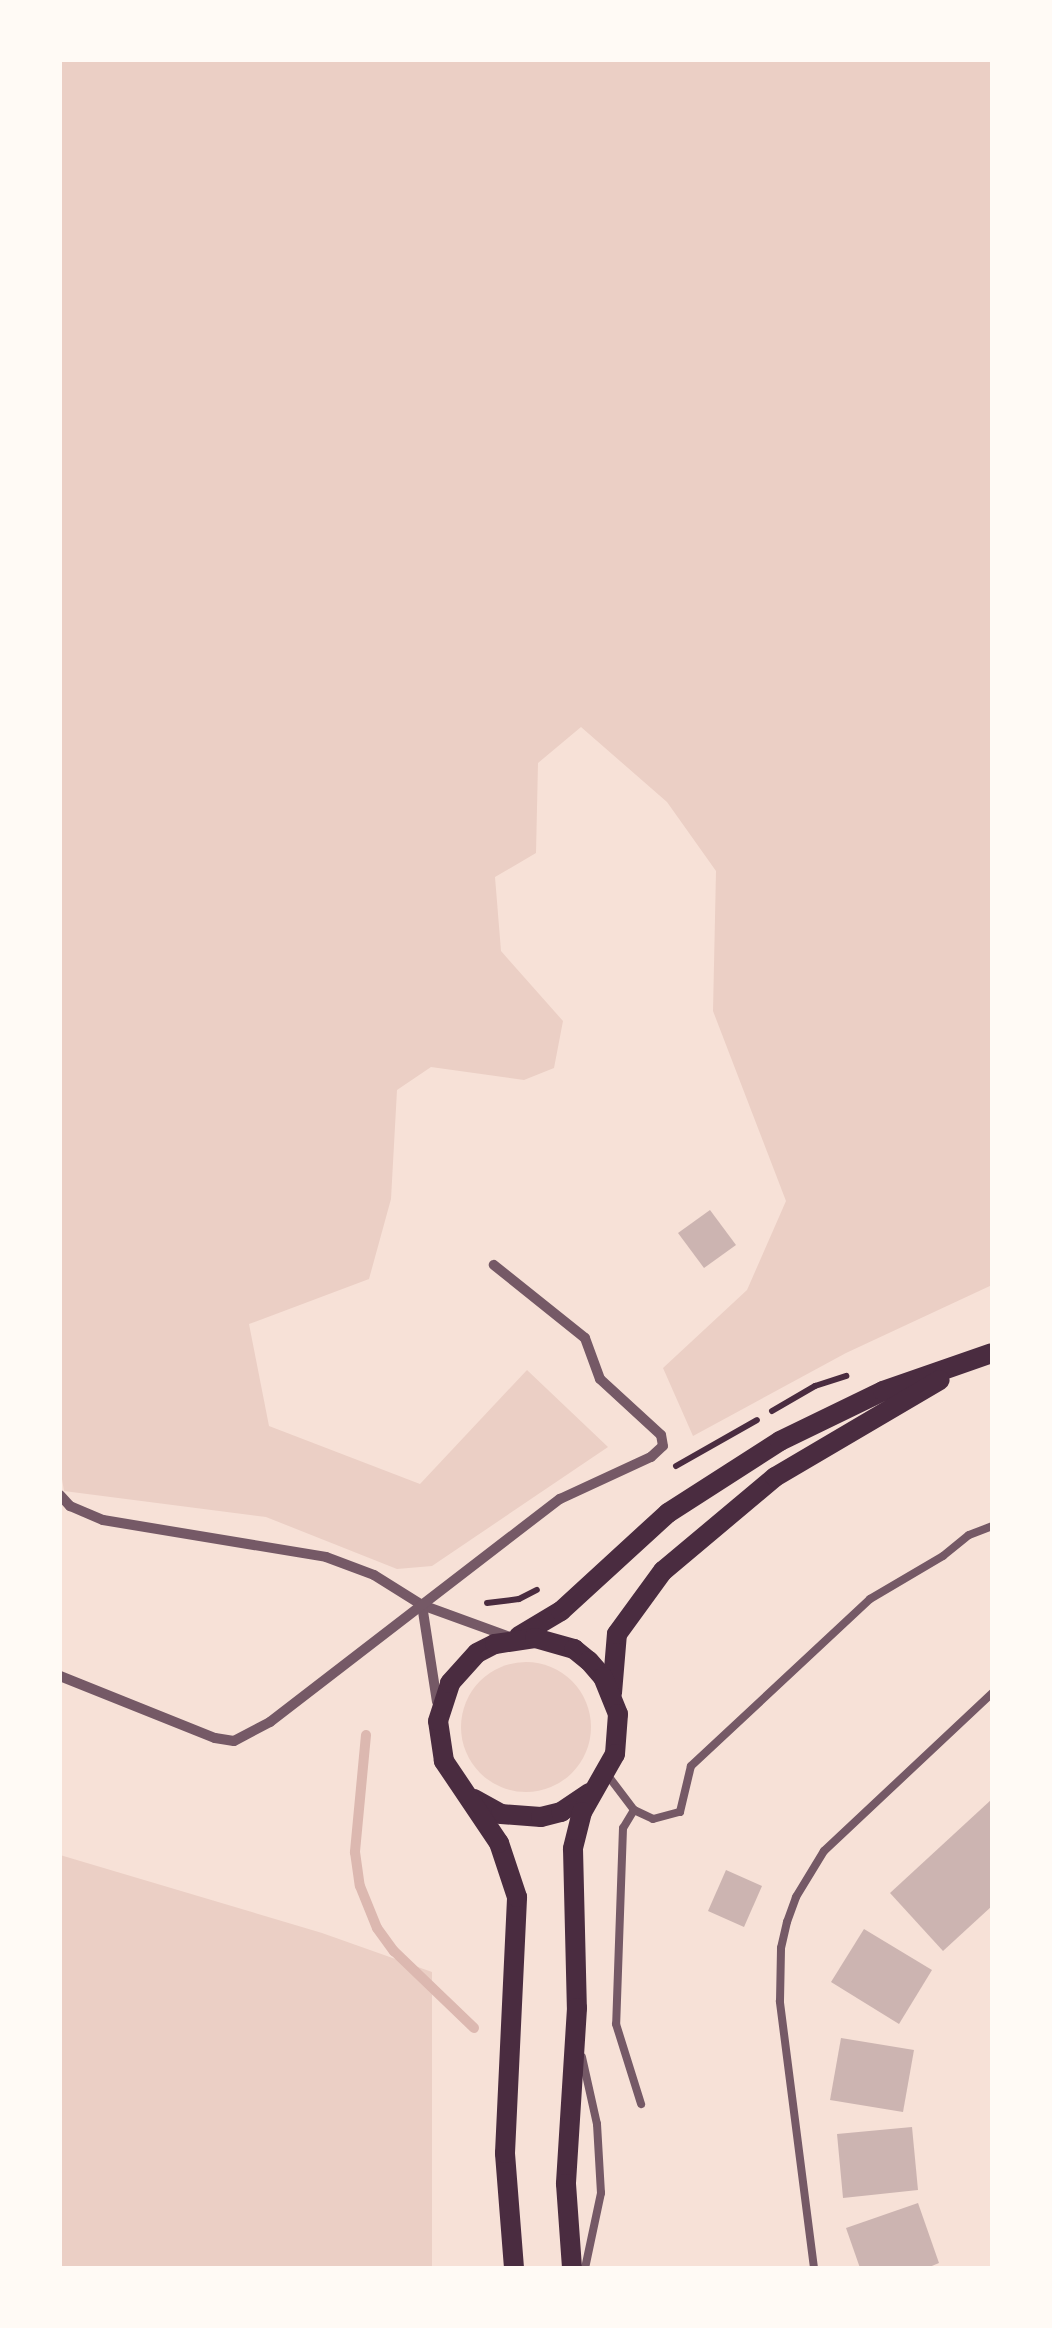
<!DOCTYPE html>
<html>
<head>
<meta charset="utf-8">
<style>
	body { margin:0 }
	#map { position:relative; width:1052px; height:2328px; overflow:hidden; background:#f7e1d7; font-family:Poppins,sans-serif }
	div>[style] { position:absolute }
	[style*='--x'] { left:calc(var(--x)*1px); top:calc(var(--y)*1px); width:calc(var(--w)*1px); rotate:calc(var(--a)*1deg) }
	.green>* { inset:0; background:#ebcfc5 }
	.round { border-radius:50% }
	.stream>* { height:10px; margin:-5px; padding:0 5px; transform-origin:5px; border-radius:5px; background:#dcb8b0 }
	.building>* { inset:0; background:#ccb4b1 }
	.path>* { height:6px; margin:-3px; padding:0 3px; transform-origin:3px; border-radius:3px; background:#4a2c40 }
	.service>* { height:8px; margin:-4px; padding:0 4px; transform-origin:4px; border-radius:4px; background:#755966 }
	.minor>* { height:10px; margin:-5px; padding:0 5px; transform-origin:5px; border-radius:5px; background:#755966 }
	.secondary>* { height:20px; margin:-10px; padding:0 10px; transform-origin:10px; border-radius:10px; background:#4a2c40 }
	span { translate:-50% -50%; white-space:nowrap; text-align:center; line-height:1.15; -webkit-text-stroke:8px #fffaf5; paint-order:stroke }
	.frame { position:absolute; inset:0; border:62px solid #fffaf5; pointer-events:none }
</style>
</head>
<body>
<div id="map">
	<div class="green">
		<i style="clip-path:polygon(60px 60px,992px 60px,992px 1285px,846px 1353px,693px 1436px,663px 1368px,747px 1290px,786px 1201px,713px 1011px,716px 871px,667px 802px,581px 727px,538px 763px,536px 853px,495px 877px,501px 951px,563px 1021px,554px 1068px,524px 1080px,431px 1067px,397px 1090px,391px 1199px,369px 1279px,249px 1324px,269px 1426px,420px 1484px,527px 1370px,608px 1447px,432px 1566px,397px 1569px,266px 1517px,64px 1491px,60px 1467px)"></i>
		<i class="round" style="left:461px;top:1662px;width:130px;height:130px"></i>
		<i style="clip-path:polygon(60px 1855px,322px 1933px,432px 1972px,432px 2268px,60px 2268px)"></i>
	</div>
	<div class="stream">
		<i style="--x:366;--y:1735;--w:118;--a:95.4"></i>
		<i style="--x:355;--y:1852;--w:34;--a:82"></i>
		<i style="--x:360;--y:1886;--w:45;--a:68"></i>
		<i style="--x:377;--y:1928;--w:29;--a:54"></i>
		<i style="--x:394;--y:1951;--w:111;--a:43.9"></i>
	</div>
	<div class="building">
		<i style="clip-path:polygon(710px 1210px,736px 1245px,704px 1268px,678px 1233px)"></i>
		<i style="clip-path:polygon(992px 1799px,992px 1906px,943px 1951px,890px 1893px)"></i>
		<i style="clip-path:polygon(726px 1870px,762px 1886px,744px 1927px,708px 1911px)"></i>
		<i style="clip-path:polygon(864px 1929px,932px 1970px,899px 2024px,831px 1982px)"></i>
		<i style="clip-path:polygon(841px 2038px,914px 2050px,903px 2112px,830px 2100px)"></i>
		<i style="clip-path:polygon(912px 2127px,918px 2190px,843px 2198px,837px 2134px)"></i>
		<i style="clip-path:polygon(918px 2203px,939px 2263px,927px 2268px,860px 2268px,846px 2228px)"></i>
	</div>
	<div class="path">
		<i style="--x:772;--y:1411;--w:50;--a:-30.2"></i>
		<i style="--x:815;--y:1386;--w:33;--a:-18"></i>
		<i style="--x:676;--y:1466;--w:93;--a:-29.6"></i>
		<i style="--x:487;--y:1603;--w:32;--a:-7"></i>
		<i style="--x:519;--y:1599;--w:20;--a:-27"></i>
	</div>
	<div class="service">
		<i style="--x:606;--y:1773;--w:46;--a:52.9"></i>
		<i style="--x:634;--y:1810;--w:21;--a:25"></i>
		<i style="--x:653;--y:1819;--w:28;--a:-15"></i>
		<i style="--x:680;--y:1812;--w:47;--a:-76.6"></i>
		<i style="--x:691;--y:1766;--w:245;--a:-43"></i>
		<i style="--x:870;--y:1599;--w:85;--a:-30.5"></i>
		<i style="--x:943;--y:1556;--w:33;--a:-39"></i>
		<i style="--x:969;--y:1535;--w:25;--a:-21"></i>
		<i style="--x:634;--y:1810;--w:21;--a:121"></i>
		<i style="--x:623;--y:1828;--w:196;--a:92"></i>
		<i style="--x:616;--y:2024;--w:84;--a:72.6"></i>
		<i style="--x:582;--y:2057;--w:69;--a:77.4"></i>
		<i style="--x:597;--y:2124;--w:69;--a:86.7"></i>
		<i style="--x:601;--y:2193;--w:77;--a:102"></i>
		<i style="--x:814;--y:2268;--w:269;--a:-97.3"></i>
		<i style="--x:780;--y:2001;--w:53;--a:-88.9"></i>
		<i style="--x:781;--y:1948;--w:27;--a:-77"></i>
		<i style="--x:787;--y:1922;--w:27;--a:-70"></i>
		<i style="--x:796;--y:1897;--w:54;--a:-58.7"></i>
		<i style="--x:824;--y:1851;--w:231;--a:-43.2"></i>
	</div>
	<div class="minor">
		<i style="--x:60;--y:1495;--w:15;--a:48"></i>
		<i style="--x:70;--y:1506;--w:36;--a:23"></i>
		<i style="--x:103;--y:1520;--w:226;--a:9.4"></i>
		<i style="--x:326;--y:1557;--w:51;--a:20.6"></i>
		<i style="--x:374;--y:1575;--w:57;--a:32"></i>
		<i style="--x:422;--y:1605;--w:94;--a:20"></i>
		<i style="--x:422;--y:1605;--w:98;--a:81.2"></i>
		<i style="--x:60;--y:1676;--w:167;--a:21.8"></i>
		<i style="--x:215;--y:1738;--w:19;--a:9"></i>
		<i style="--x:234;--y:1741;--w:41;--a:-27.8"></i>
		<i style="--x:270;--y:1722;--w:366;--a:-37.6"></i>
		<i style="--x:560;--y:1499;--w:100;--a:-24.8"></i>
		<i style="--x:651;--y:1457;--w:16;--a:-43"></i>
		<i style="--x:663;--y:1446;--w:11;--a:-100"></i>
		<i style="--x:661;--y:1435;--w:83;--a:-137.4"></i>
		<i style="--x:600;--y:1379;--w:44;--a:-110.1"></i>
		<i style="--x:585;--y:1338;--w:117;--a:-141.3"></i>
	</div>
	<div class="secondary">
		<i style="--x:519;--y:1636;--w:49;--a:-30.8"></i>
		<i style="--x:561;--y:1611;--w:145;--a:-42.5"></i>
		<i style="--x:668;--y:1513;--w:133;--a:-32.7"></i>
		<i style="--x:780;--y:1441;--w:114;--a:-25.9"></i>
		<i style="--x:883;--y:1391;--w:115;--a:-19.2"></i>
		<i style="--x:612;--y:1693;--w:59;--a:-85.2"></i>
		<i style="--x:617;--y:1634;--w:78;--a:-53.9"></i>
		<i style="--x:663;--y:1571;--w:146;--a:-40"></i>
		<i style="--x:775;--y:1477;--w:191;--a:-30.5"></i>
		<i style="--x:474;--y:1799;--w:31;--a:29"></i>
		<i style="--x:501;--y:1814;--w:40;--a:4.3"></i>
		<i style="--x:541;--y:1817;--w:21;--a:-14"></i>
		<i style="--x:561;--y:1812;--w:34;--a:-34"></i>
		<i style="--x:514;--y:2268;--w:115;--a:-94.5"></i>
		<i style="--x:505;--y:2153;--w:256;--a:-87.3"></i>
		<i style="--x:517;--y:1897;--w:57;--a:-108.4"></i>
		<i style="--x:499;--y:1843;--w:99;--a:-123.9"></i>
		<i style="--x:444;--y:1761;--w:40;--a:-98.5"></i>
		<i style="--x:438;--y:1721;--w:40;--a:-72"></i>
		<i style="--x:450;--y:1683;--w:40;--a:-48"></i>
		<i style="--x:477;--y:1653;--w:20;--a:-27"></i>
		<i style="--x:495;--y:1644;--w:40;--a:-8.5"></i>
		<i style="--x:535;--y:1638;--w:41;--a:15.8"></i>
		<i style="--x:574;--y:1649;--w:19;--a:39"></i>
		<i style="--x:589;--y:1661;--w:21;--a:49"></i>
		<i style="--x:603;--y:1677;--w:40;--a:68"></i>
		<i style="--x:618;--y:1714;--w:40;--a:94.3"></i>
		<i style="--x:615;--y:1754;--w:67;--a:119.6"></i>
		<i style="--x:582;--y:1812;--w:38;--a:104"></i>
		<i style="--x:573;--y:1849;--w:159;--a:88.6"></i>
		<i style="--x:577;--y:2008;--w:176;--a:93.6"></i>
		<i style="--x:566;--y:2184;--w:84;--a:85.9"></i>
	</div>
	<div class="frame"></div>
</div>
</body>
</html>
